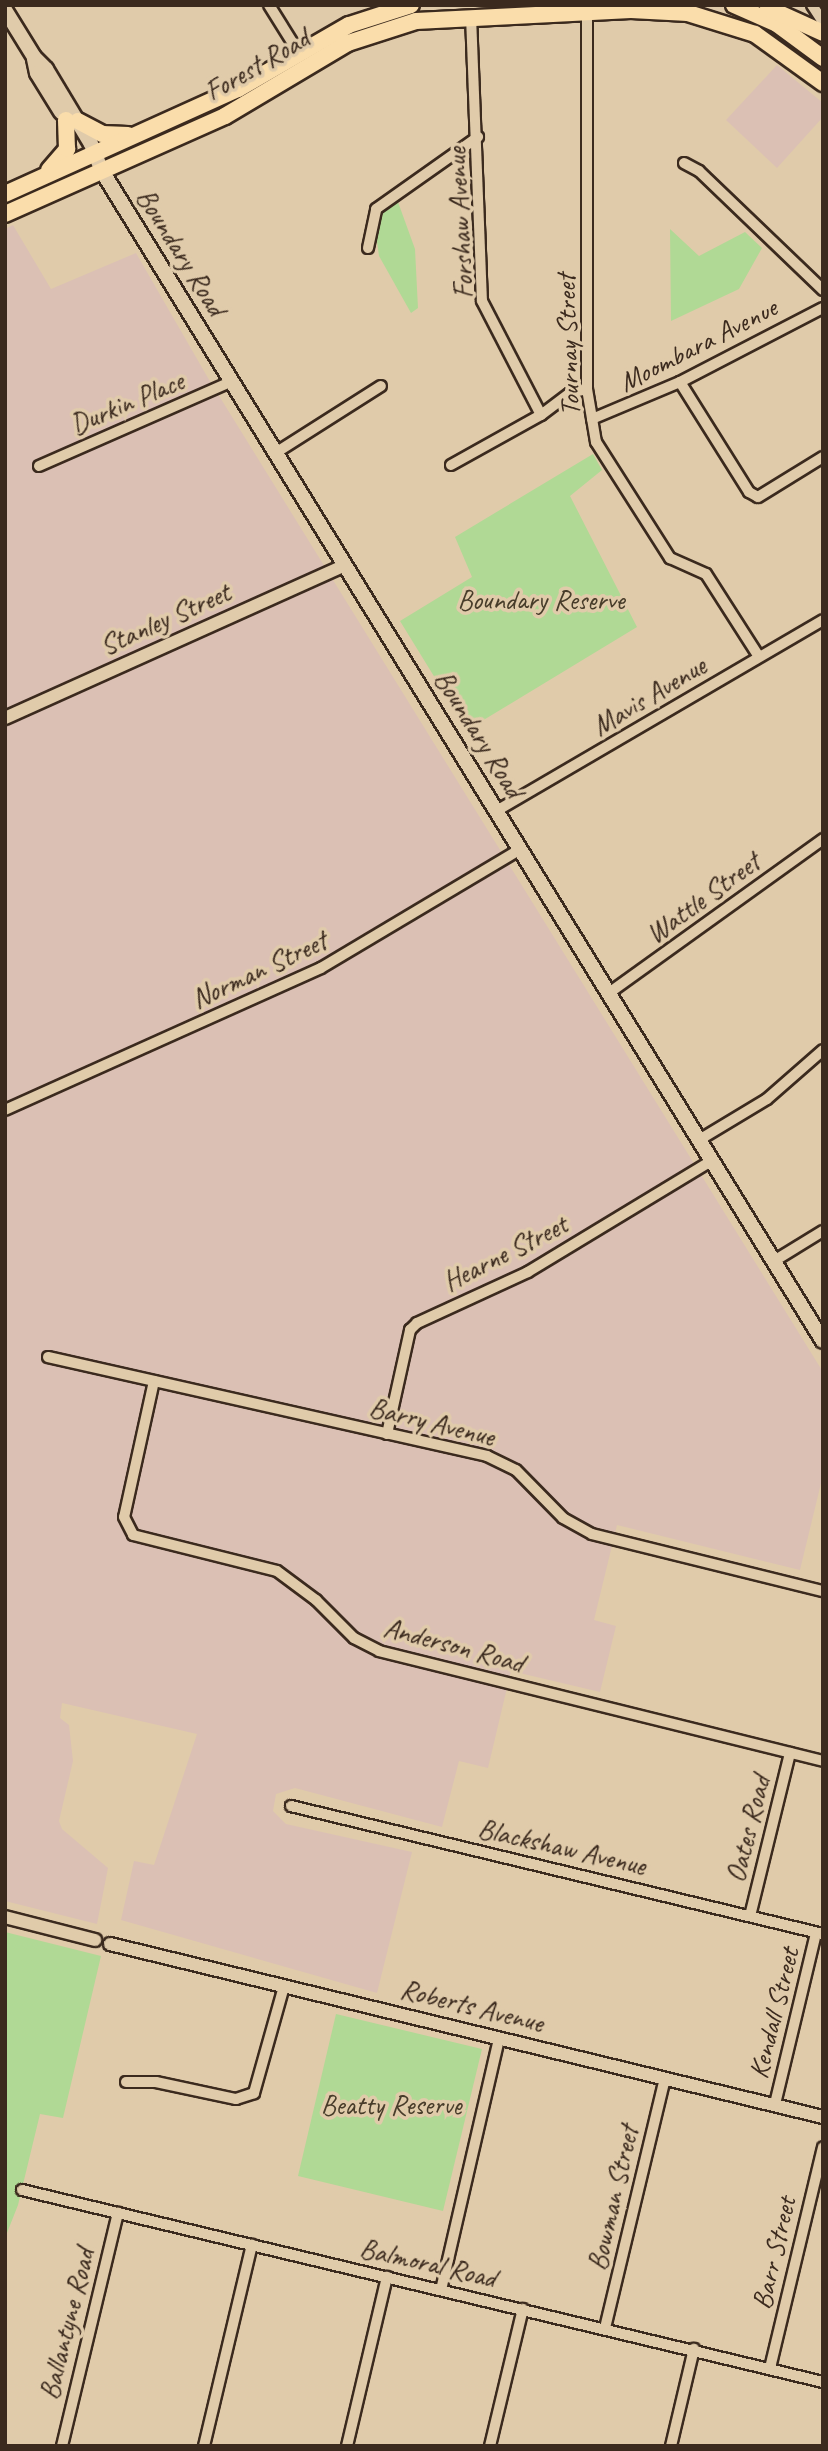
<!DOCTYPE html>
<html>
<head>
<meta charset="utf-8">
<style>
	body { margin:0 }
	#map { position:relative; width:828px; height:2451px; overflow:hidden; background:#e0cbaa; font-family:Caveat,sans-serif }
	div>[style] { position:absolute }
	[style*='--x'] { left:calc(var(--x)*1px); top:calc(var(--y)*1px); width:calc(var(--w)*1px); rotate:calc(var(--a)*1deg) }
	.built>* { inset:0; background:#dbc0b4 }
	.green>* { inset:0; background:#b0d995 }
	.roads { filter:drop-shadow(2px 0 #3b2a1e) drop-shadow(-2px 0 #3b2a1e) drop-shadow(0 2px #3b2a1e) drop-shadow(0 -2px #3b2a1e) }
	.minor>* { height:10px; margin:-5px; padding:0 5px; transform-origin:5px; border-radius:5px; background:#e0cbaa }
	.tertiary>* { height:12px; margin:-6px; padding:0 6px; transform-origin:6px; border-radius:6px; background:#e0cbaa }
	.secondary>* { height:14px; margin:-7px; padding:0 7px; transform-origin:7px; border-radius:7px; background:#e0cbaa }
	.primary>* { height:16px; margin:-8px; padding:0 8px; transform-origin:8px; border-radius:8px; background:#faddab }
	span { translate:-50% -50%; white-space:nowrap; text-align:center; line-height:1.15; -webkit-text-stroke:7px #e0cbaa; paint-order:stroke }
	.street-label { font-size:28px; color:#3b2a1e }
	.park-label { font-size:28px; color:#473c2a }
	.frame { position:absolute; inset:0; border:7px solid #3b2a1e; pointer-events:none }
</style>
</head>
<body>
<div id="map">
	<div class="built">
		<i style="clip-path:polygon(777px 65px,823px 103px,823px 117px,777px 168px,726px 120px)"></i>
		<i style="clip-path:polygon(13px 225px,51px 289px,136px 253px,208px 378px,823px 1372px,823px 1475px,800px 1570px,617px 1525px,594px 1620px,616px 1626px,600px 1692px,511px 1671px,488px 1768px,459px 1761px,442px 1827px,295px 1788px,276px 1794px,273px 1811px,286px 1824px,412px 1852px,377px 1993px,121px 1920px,134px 1861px,154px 1865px,197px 1734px,62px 1703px,60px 1718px,69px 1725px,73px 1761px,59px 1821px,62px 1829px,108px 1868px,97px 1924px,5px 1901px,5px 229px)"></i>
	</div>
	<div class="green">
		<i style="clip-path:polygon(398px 202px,415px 249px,418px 308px,411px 313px,379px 256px,375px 228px,379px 214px)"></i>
		<i style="clip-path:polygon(670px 229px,699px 256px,745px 232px,762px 248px,739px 289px,671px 321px)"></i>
		<i style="clip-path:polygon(593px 454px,602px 470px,570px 496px,637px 627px,467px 730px,400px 621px,472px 577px,455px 537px)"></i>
		<i style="clip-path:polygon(5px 1932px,101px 1956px,63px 2118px,40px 2114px,18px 2205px,5px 2238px)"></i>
		<i style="clip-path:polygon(336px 2014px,482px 2049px,443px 2211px,298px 2176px)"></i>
	</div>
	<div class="roads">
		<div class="minor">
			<i style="--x:269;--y:5;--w:57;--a:58"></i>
			<i style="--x:812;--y:5;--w:20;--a:57"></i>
			<i style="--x:587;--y:12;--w:377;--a:90"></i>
			<i style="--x:587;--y:389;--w:54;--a:80.4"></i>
			<i style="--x:596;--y:442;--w:138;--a:57.5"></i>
			<i style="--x:670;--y:558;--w:39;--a:24"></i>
			<i style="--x:706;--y:574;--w:98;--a:57.4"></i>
			<i style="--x:471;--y:16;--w:285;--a:87.8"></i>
			<i style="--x:482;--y:301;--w:128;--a:62.6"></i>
			<i style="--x:684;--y:163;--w:17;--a:28"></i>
			<i style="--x:699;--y:171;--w:172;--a:43.8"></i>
			<i style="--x:368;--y:248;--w:40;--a:-78"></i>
			<i style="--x:376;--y:209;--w:125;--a:-35.2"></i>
			<i style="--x:680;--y:382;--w:130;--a:57.9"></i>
			<i style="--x:749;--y:492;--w:10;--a:29"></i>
			<i style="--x:758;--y:497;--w:76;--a:-31.6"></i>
			<i style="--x:592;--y:419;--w:95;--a:-22.8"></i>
			<i style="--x:680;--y:382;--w:161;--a:-27.4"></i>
			<i style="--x:277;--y:452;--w:123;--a:-32.4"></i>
			<i style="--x:451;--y:465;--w:103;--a:-29.1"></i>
			<i style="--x:541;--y:415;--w:36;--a:-37"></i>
			<i style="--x:570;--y:393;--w:17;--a:-13"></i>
			<i style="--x:39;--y:466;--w:212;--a:-23.7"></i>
			<i style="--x:498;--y:810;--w:376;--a:-30.3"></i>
			<i style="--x:609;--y:993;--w:264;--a:-35.7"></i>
			<i style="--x:5;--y:1110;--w:346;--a:-24.2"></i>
			<i style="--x:321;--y:968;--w:233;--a:-30.8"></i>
			<i style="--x:699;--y:1140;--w:79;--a:-31.1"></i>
			<i style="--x:767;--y:1099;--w:74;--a:-41.2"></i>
			<i style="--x:774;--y:1261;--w:57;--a:-31.5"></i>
			<i style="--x:48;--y:1357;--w:450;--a:12.7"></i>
			<i style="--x:487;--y:1456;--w:32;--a:26"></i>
			<i style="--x:516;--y:1470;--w:67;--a:45.6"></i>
			<i style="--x:563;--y:1518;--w:33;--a:29"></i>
			<i style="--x:592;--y:1534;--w:238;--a:13.9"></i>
			<i style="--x:154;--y:1381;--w:139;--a:102.4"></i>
			<i style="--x:124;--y:1517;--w:20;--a:63"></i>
			<i style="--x:133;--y:1535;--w:148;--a:14"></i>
			<i style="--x:277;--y:1571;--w:49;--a:36.6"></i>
			<i style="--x:316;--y:1600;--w:54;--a:45"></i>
			<i style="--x:354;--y:1638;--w:28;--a:27"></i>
			<i style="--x:379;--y:1651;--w:457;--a:13.9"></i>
			<i style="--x:387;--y:1434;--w:107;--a:-77.5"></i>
			<i style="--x:410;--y:1330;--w:10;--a:-45"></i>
			<i style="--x:417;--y:1323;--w:122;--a:-24.7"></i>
			<i style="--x:528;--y:1272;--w:214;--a:-31.2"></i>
			<i style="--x:291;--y:1806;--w:547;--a:13.53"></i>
			<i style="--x:750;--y:1916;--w:168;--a:-76.2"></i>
			<i style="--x:126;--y:2082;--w:30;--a:0"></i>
			<i style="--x:156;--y:2082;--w:82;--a:12"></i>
			<i style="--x:236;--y:2099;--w:19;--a:-18"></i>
			<i style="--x:254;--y:2093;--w:111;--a:-74.3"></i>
			<i style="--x:775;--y:2104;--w:176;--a:-76.5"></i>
			<i style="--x:22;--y:2190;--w:824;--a:13.48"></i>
			<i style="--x:441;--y:2290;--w:259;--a:-77"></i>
			<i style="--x:605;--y:2328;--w:256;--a:-76.5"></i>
			<i style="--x:770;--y:2368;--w:227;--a:-76.5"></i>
			<i style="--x:62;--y:2446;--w:240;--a:-76.5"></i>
			<i style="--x:204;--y:2446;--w:207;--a:-76.6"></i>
			<i style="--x:347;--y:2446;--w:174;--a:-76.7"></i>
			<i style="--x:490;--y:2446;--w:141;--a:-76.5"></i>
			<i style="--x:671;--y:2446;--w:100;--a:-76.7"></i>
		</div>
		<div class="tertiary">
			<i style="--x:5;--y:718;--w:373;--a:-24.2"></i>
			<i style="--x:5;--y:1917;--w:93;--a:14.3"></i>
			<i style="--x:110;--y:1944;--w:734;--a:13.64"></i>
		</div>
		<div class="secondary">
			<i style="--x:5;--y:10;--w:55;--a:58.3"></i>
			<i style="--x:34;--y:57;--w:17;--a:45"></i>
			<i style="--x:46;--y:69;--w:87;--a:59"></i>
			<i style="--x:91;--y:144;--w:29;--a:68"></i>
			<i style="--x:102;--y:171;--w:1374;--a:58.36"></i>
			<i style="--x:34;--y:59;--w:14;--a:78"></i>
			<i style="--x:37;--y:73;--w:46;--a:58.4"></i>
		</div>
		<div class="primary">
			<i style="--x:734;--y:5;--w:47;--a:23.8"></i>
			<i style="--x:777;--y:24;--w:57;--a:36.5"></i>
			<i style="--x:768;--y:8;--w:60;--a:24.4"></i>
			<i style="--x:78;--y:121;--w:27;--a:28"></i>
			<i style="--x:102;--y:134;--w:26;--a:2"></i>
			<i style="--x:49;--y:170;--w:28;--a:-49"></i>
			<i style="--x:67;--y:149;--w:29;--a:-92"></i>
			<i style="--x:5;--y:194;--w:256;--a:-24.3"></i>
			<i style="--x:238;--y:89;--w:128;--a:-30"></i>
			<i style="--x:349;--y:25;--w:65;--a:-17.9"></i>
			<i style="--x:5;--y:214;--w:241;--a:-24"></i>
			<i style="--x:225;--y:116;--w:143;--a:-30.7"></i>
			<i style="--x:348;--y:43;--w:71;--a:-17.9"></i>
			<i style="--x:416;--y:21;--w:215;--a:-2.9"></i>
			<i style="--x:631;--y:10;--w:57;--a:3"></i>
			<i style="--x:688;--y:13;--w:70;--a:17.4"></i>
			<i style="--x:755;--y:34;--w:84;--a:35.8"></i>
		</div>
	</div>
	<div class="street-label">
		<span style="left:257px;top:65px;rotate:-30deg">Forest Road</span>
		<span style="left:460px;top:223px;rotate:-93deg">Forshaw Avenue</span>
		<span style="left:181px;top:252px;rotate:58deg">Boundary Road</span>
		<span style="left:568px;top:345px;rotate:-92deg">Tournay Street</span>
		<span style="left:698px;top:345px;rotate:-27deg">Moombara Avenue</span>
		<span style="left:127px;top:403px;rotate:-23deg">Durkin Place</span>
		<span style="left:165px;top:619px;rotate:-24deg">Stanley Street</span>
		<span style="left:649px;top:696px;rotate:-31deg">Mavis Avenue</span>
		<span style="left:479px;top:734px;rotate:58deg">Boundary Road</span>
		<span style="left:703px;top:898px;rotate:-36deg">Wattle Street</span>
		<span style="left:259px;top:970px;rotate:-25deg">Norman Street</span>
		<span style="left:505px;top:1253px;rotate:-27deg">Hearne Street</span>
		<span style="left:432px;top:1422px;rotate:14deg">Barry Avenue</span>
		<span style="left:454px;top:1645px;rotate:15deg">Anderson Road</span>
		<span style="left:748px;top:1829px;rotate:-76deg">Oates Road</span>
		<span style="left:562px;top:1847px;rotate:13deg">Blackshaw Avenue</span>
		<span style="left:472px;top:2006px;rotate:14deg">Roberts Avenue</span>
		<span style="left:774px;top:2013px;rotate:-76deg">Kendall Street</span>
		<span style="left:613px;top:2198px;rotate:-77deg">Bowman Street</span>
		<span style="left:774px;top:2253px;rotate:-77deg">Barr Street</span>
		<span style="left:428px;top:2263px;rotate:13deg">Balmoral Road</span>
		<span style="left:67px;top:2324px;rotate:-76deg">Ballantyne Road</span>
	</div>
	<div class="park-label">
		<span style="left:541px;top:600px">Boundary Reserve</span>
		<span style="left:391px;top:2105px">Beatty Reserve</span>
	</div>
	<div class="frame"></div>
</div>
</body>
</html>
